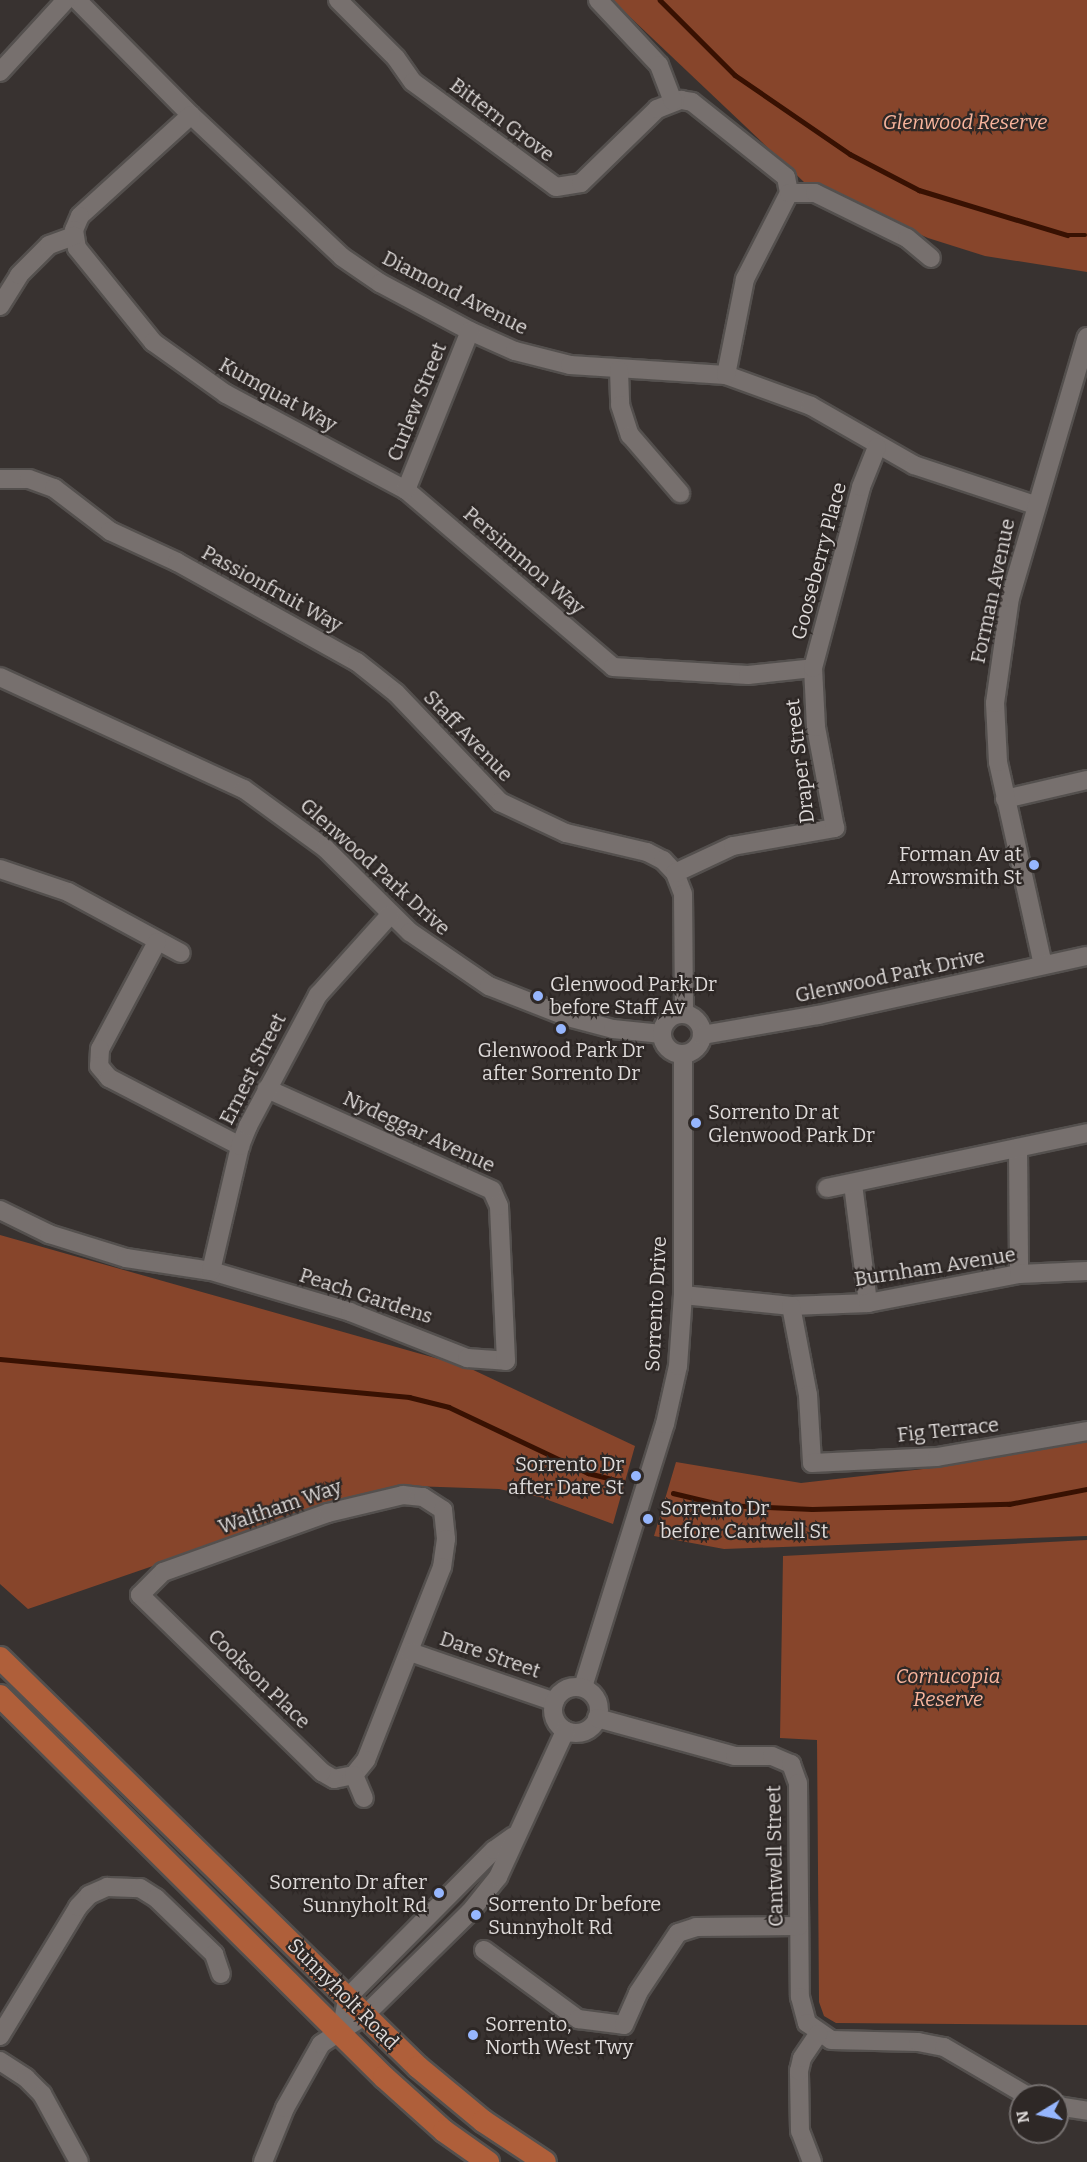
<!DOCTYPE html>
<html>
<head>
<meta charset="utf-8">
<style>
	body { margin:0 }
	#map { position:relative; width:1087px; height:2162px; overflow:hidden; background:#383230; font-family:Bitter,serif }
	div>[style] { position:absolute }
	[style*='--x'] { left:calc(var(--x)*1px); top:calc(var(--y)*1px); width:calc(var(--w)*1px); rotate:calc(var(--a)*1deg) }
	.green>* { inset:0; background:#87452b }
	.stream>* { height:4.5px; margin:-2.25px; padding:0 2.25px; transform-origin:2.25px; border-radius:2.25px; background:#381102 }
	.roads { filter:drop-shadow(2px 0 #54504e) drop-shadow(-2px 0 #54504e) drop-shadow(0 2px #54504e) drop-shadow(0 -2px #54504e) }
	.minor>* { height:18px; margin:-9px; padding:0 9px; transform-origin:9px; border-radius:9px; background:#77706e }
	.minor>.ring { margin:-9px; padding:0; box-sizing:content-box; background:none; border:18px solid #77706e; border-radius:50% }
	.major>* { height:22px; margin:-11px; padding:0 11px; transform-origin:11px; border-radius:11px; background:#af5f3a }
	.dots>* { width:16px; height:16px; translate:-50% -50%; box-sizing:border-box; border:3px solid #2e2826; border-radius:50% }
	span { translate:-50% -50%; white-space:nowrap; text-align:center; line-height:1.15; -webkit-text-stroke:4.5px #2e2826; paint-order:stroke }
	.street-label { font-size:20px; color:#dedad9 }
	.park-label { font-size:20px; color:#f9b59d; font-style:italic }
	.poi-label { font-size:20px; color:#dedad9 }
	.right { translate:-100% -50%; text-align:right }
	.left { translate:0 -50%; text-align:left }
	.north { position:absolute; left:1009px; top:2084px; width:60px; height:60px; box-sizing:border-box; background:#2e2826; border:2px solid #746f6e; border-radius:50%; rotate:260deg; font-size:16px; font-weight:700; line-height:24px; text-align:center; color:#dedad9 }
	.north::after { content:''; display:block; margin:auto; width:21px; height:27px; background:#96b6fd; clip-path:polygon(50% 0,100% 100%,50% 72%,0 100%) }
</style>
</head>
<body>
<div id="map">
	<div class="green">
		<i style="clip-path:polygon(612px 0,1087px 0,1087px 272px,985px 256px,928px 238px,805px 183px)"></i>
		<i style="clip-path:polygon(0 1235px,467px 1367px,635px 1446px,613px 1524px,540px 1497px,499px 1489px,411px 1486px,353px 1497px,28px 1609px,0 1584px)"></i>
		<i style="clip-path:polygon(1087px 1442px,1087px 1536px,724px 1549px,654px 1536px,676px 1462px,801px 1483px,932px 1468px)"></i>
		<i style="clip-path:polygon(1087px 1540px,1087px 2025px,836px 2023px,824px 2016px,819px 2002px,817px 1740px,780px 1738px,783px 1556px)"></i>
	</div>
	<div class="stream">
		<i style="--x:660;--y:0;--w:106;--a:45"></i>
		<i style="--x:735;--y:75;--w:140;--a:34.5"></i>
		<i style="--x:850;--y:154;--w:78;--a:27.6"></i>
		<i style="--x:919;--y:190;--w:155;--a:16.9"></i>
		<i style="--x:1067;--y:235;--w:18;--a:0"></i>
		<i style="--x:0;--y:1359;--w:411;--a:5.3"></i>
		<i style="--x:409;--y:1397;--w:41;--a:14"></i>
		<i style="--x:449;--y:1407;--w:154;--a:25.4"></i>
		<i style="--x:588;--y:1473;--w:36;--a:14"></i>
		<i style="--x:673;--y:1493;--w:51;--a:13.5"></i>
		<i style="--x:723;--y:1505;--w:89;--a:2.6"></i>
		<i style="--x:812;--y:1509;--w:197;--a:-1.5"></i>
		<i style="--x:1009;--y:1504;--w:79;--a:-10.9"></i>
	</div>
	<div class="roads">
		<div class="minor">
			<i style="--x:77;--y:0;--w:162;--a:45.3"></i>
			<i style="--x:191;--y:115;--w:207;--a:43.2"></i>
			<i style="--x:342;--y:257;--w:46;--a:34.4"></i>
			<i style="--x:380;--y:283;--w:102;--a:28.1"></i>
			<i style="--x:470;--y:331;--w:49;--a:24"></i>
			<i style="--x:515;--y:351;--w:57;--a:14.3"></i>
			<i style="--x:570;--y:365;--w:156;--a:3.7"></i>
			<i style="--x:726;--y:375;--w:90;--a:20"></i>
			<i style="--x:811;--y:406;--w:119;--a:29.8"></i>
			<i style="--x:914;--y:465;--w:127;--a:18.3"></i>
			<i style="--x:338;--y:0;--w:82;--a:45"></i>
			<i style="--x:396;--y:58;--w:29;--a:55"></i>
			<i style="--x:413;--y:82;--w:177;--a:36.3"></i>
			<i style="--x:556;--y:187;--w:25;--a:-9"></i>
			<i style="--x:581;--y:183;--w:106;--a:-44.2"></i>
			<i style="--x:657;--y:109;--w:26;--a:-21"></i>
			<i style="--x:681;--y:100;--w:11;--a:10"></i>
			<i style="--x:692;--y:102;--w:120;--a:38.6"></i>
			<i style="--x:786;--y:177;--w:16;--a:79"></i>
			<i style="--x:789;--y:193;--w:97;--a:117.1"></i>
			<i style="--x:745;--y:279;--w:98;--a:101.2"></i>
			<i style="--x:598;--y:0;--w:89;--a:46.8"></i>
			<i style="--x:659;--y:65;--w:39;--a:69"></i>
			<i style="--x:0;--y:72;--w:98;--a:-47.5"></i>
			<i style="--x:191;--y:115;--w:150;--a:137.7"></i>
			<i style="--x:80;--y:216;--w:15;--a:113"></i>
			<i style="--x:74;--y:230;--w:18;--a:81"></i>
			<i style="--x:77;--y:248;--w:121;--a:51"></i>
			<i style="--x:153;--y:342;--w:90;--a:35.5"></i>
			<i style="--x:226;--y:394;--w:204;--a:28.1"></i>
			<i style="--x:406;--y:490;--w:272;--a:40.5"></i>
			<i style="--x:613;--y:667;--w:135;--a:3.4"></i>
			<i style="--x:748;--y:675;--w:65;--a:-6.1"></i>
			<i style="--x:789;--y:193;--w:26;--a:0"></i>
			<i style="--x:815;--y:193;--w:102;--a:26.1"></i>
			<i style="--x:907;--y:238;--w:31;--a:40"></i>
			<i style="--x:0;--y:306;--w:36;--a:-58"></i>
			<i style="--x:19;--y:275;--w:42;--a:-45"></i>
			<i style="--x:49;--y:245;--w:27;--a:-20"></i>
			<i style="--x:619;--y:370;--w:35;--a:88"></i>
			<i style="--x:620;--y:405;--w:32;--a:72"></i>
			<i style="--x:630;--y:435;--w:77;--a:49.2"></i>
			<i style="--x:0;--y:479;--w:29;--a:0"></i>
			<i style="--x:29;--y:479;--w:27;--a:20"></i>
			<i style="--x:54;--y:488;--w:71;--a:37.5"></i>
			<i style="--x:110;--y:531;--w:74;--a:24.8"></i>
			<i style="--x:177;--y:562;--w:206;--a:29.1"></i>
			<i style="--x:357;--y:662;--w:50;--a:38.5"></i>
			<i style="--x:396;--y:693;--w:151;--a:46.3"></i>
			<i style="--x:500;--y:802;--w:73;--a:25.2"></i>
			<i style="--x:566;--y:833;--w:83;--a:13.2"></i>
			<i style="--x:647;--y:852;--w:18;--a:27"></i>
			<i style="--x:663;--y:860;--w:18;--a:47"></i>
			<i style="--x:675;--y:873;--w:22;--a:69"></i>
			<i style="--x:683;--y:894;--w:120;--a:89.5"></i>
			<i style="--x:406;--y:490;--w:171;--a:-68.1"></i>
			<i style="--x:0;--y:677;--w:268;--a:24.7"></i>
			<i style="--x:244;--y:789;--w:100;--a:36.1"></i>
			<i style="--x:325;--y:848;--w:120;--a:44.7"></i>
			<i style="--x:410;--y:932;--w:96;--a:34.4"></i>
			<i style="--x:489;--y:986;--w:85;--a:21.4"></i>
			<i style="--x:568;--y:1017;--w:47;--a:14.9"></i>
			<i style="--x:613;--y:1029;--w:49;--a:5.8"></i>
			<i style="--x:1005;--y:799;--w:84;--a:-13"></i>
			<i style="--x:0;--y:869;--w:72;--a:18.7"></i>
			<i style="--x:68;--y:892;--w:128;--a:28.4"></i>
			<i style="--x:675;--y:873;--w:64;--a:-25"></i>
			<i style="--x:733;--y:846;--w:104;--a:-10"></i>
			<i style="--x:835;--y:828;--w:103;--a:-100.7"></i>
			<i style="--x:816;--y:727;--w:59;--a:-92.9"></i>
			<i style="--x:813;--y:668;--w:187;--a:-75.1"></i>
			<i style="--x:861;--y:487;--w:43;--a:-68.2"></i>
			<i style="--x:157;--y:942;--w:121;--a:118"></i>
			<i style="--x:100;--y:1049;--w:17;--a:93"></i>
			<i style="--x:99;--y:1066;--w:16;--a:50"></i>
			<i style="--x:109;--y:1078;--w:148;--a:27.4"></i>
			<i style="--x:1043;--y:965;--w:208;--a:-102.5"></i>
			<i style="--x:998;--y:762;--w:59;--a:-92.9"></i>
			<i style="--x:995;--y:703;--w:106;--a:-81.9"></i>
			<i style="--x:1010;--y:598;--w:272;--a:-73.6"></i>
			<i class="ring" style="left:662px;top:1014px;width:22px;height:22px"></i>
			<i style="--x:702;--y:1035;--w:118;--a:-9.8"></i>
			<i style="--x:818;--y:1015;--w:275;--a:-12.4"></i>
			<i style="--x:1018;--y:1148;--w:126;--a:89.5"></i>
			<i style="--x:853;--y:1184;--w:120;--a:82.8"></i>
			<i style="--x:827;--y:1188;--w:266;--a:-11.9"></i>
			<i style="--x:0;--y:1210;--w:55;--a:26.1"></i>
			<i style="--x:49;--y:1234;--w:81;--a:17.3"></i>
			<i style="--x:126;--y:1258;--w:86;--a:8.7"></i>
			<i style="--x:211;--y:1271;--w:145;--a:16.4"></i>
			<i style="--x:350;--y:1312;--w:126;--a:21.5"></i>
			<i style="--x:467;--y:1358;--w:39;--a:4"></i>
			<i style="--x:506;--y:1361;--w:155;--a:-92.6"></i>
			<i style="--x:499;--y:1206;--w:17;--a:-114"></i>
			<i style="--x:492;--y:1190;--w:247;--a:-155.8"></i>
			<i style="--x:211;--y:1271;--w:128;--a:-76.9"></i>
			<i style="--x:240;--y:1146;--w:22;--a:-68"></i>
			<i style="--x:248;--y:1126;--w:149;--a:-61.9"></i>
			<i style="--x:318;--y:995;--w:108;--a:-48"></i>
			<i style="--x:683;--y:1295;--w:109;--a:5.8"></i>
			<i style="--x:791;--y:1306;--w:77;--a:-2.2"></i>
			<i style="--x:868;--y:1303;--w:154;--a:-10.9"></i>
			<i style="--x:1019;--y:1274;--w:68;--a:-2.5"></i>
			<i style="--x:791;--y:1306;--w:91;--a:79.2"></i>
			<i style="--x:808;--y:1395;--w:68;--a:86.6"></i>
			<i style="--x:812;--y:1463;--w:125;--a:-2.7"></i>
			<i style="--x:937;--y:1457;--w:152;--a:-9.8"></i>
			<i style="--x:403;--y:1495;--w:20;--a:6"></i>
			<i style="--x:423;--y:1497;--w:24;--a:33"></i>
			<i style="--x:443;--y:1510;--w:29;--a:84"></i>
			<i style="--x:446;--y:1539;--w:28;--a:98"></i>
			<i style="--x:442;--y:1567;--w:207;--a:111.5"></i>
			<i style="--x:366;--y:1760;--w:19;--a:129"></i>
			<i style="--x:354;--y:1775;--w:20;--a:169"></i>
			<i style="--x:334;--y:1779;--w:14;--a:-150"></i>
			<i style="--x:322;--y:1772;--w:254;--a:-135.8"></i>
			<i style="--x:140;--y:1595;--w:33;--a:-45"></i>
			<i style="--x:163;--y:1572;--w:175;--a:-19.7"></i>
			<i style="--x:328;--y:1513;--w:77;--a:-13.5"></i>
			<i style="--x:410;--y:1652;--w:153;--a:19"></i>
			<i style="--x:583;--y:1687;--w:275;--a:-72.7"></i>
			<i style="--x:665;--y:1424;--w:59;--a:-77.4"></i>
			<i style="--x:678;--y:1366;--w:71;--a:-86"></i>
			<i style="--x:683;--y:1295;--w:241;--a:-90"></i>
			<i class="ring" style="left:553px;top:1687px;width:28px;height:28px"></i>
			<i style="--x:597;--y:1718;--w:143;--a:15.4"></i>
			<i style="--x:735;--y:1756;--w:37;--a:0"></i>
			<i style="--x:772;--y:1756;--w:21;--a:23"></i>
			<i style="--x:791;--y:1764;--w:20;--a:70"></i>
			<i style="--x:798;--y:1783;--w:214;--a:89.5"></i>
			<i style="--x:800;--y:1997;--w:27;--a:75"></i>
			<i style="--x:807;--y:2023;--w:29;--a:35"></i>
			<i style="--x:831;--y:2040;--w:87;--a:1.3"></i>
			<i style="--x:918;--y:2042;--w:26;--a:11"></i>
			<i style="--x:944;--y:2047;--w:97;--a:30.3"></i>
			<i style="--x:354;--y:1775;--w:25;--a:67"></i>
			<i style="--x:484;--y:1950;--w:117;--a:36.3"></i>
			<i style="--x:578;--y:2019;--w:46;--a:7.4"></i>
			<i style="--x:624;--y:2025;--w:35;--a:-66"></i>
			<i style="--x:638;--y:1993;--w:72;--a:-56.3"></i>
			<i style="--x:678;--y:1933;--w:19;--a:-18"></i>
			<i style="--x:696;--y:1927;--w:103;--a:-0.6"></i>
			<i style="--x:341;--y:2033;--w:36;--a:-80"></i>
			<i style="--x:347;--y:1998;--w:209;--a:-45.2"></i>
			<i style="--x:494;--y:1850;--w:24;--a:-35"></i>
			<i style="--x:0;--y:2036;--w:151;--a:-58.8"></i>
			<i style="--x:78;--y:1907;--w:16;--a:-47"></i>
			<i style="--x:89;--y:1895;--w:20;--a:-24"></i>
			<i style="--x:107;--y:1887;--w:33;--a:2"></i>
			<i style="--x:140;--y:1888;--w:19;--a:32"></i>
			<i style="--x:156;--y:1898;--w:81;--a:44"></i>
			<i style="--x:214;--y:1954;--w:21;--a:71"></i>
			<i style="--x:0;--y:2061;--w:31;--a:33"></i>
			<i style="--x:26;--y:2078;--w:23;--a:45"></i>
			<i style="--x:42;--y:2094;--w:77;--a:61.4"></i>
			<i style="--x:1057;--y:2106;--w:30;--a:9"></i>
			<i style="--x:263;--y:2162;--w:58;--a:-67.8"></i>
			<i style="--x:285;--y:2108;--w:73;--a:-60.6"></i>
			<i style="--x:321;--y:2044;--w:51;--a:-33.1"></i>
			<i style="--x:364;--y:2016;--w:148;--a:-44.5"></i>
			<i style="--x:470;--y:1912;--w:45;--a:-51.3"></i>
			<i style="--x:498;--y:1877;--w:161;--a:-65.3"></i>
			<i style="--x:812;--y:2162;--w:33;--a:-111"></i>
			<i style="--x:800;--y:2131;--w:60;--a:-91"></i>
			<i style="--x:799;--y:2071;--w:13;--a:-77"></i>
			<i style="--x:802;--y:2058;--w:29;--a:-56"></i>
		</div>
		<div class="major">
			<i style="--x:0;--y:1658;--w:585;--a:44.38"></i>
			<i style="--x:418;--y:2067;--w:85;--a:39.7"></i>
			<i style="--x:483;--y:2121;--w:74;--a:33.5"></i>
			<i style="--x:0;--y:1696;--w:541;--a:44.78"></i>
			<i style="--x:384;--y:2077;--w:81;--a:42"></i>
			<i style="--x:444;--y:2131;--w:54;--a:35.2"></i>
		</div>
	</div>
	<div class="dots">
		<i style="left:1034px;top:865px;background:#96b6fd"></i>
		<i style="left:538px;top:996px;background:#96b6fd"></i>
		<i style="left:561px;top:1029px;background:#96b6fd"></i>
		<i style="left:696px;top:1123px;background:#96b6fd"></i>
		<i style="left:636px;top:1476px;background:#96b6fd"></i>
		<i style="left:648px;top:1519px;background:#96b6fd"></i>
		<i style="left:439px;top:1893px;background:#96b6fd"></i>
		<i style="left:476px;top:1915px;background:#96b6fd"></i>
		<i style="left:473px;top:2035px;background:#96b6fd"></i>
	</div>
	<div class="street-label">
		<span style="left:502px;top:120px;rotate:37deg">Bittern Grove</span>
		<span style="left:455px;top:293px;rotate:27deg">Diamond Avenue</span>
		<span style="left:278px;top:395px;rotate:29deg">Kumquat Way</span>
		<span style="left:417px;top:402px;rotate:-68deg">Curlew Street</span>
		<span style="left:524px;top:561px;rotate:41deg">Persimmon Way</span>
		<span style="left:819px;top:561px;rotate:-75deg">Gooseberry Place</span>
		<span style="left:272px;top:589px;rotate:29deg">Passionfruit Way</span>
		<span style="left:993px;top:591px;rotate:-78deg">Forman Avenue</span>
		<span style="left:468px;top:736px;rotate:46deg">Staff Avenue</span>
		<span style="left:800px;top:761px;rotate:-97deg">Draper Street</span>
		<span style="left:375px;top:867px;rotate:42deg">Glenwood Park Drive</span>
		<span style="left:890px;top:976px;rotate:-12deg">Glenwood Park Drive</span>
		<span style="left:253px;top:1069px;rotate:-63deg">Ernest Street</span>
		<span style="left:419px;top:1132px;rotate:25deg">Nydeggar Avenue</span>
		<span style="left:935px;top:1267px;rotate:-9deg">Burnham Avenue</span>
		<span style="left:366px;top:1296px;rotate:18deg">Peach Gardens</span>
		<span style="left:656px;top:1304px;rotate:-87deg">Sorrento Drive</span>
		<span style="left:948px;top:1430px;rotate:-6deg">Fig Terrace</span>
		<span style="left:280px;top:1507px;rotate:-19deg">Waltham Way</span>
		<span style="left:490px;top:1655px;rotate:19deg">Dare Street</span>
		<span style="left:259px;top:1679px;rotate:44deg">Cookson Place</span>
		<span style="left:775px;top:1856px;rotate:-91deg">Cantwell Street</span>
		<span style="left:343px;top:1994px;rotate:45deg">Sunnyholt Road</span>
	</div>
	<div class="park-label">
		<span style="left:965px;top:122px">Glenwood Reserve</span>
		<span style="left:948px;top:1688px">Cornucopia<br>Reserve</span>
	</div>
	<div class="poi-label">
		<span class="right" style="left:1022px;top:866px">Forman Av at<br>Arrowsmith St</span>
		<span class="left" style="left:550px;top:996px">Glenwood Park Dr<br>before Staff Av</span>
		<span style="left:561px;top:1062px">Glenwood Park Dr<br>after Sorrento Dr</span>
		<span class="left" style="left:708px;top:1124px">Sorrento Dr at<br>Glenwood Park Dr</span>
		<span class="right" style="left:624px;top:1476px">Sorrento Dr<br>after Dare St</span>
		<span class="left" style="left:660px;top:1520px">Sorrento Dr<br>before Cantwell St</span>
		<span class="right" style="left:427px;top:1894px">Sorrento Dr after<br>Sunnyholt Rd</span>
		<span class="left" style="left:488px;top:1916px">Sorrento Dr before<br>Sunnyholt Rd</span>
		<span class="left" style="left:485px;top:2036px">Sorrento,<br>North West Twy</span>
	</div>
	<div class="north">N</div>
</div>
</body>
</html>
